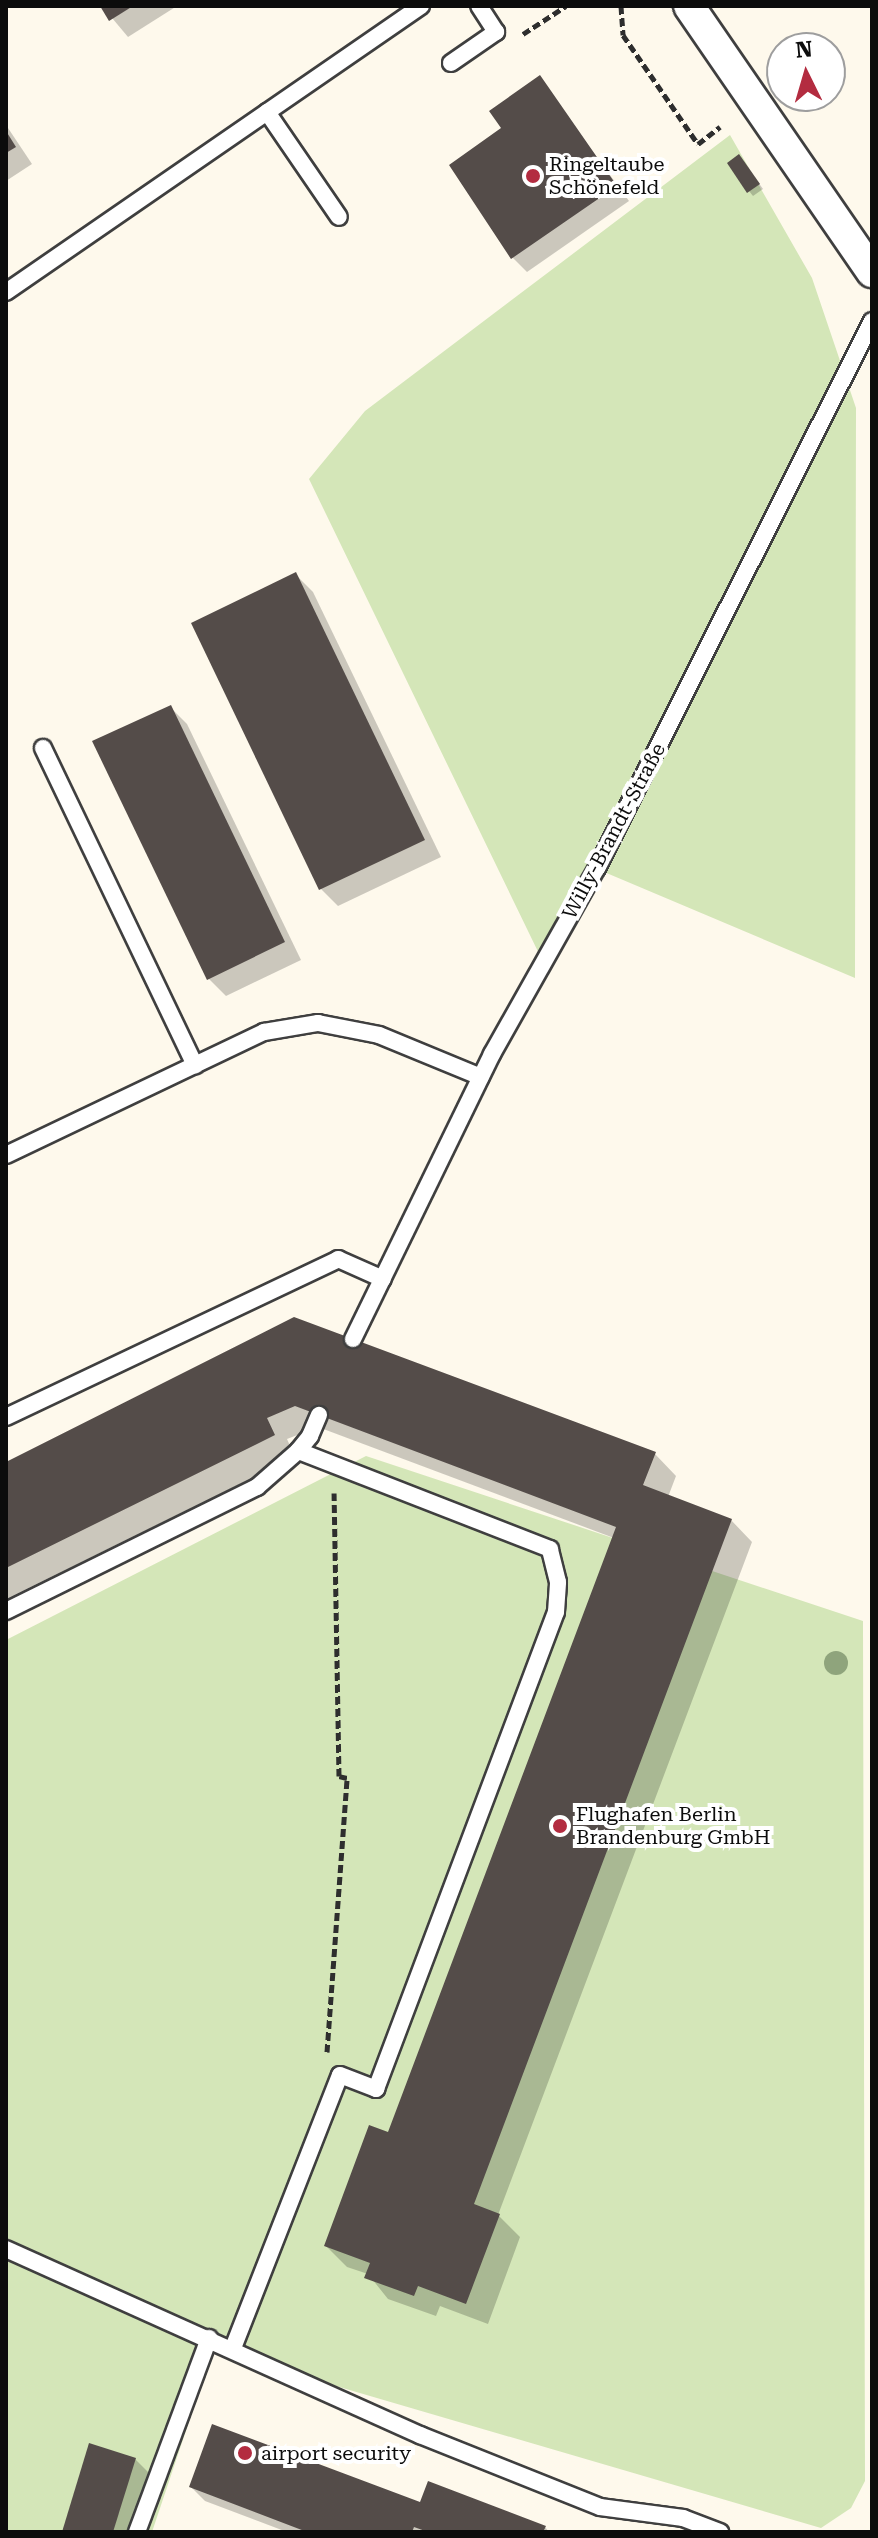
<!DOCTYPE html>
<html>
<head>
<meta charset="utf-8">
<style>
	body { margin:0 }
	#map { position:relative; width:878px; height:2538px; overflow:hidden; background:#fef9ec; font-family:"Roboto Serif",serif }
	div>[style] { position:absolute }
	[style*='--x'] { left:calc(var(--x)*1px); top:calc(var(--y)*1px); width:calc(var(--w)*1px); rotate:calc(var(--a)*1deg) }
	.green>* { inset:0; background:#d4e6b8 }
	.shadow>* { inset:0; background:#0003 }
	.building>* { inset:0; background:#544c49 }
	.path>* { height:5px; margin-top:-2.5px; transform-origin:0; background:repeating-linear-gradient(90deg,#2e2e2e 0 8px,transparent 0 12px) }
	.roads { filter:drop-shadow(2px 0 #3f3f3f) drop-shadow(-2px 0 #3f3f3f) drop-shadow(0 2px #3f3f3f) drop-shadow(0 -2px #3f3f3f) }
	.lane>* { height:16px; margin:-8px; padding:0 8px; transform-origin:8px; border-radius:8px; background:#fff }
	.street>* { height:30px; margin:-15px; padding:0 15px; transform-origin:15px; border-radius:15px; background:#fff }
	.trees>* { width:24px; height:24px; margin:-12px; border-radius:50%; background:#8fa47c }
	.dots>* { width:22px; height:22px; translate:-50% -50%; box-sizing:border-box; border:4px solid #fff; border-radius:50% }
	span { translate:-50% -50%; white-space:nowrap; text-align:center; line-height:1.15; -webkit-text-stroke:8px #fff; paint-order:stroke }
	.poi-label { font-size:20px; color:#0c0c0c }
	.left { translate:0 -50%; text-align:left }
	.street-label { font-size:20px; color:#0c0c0c }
	.frame { position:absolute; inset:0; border:8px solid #0c0c0c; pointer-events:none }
	.north { position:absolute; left:766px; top:32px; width:80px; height:80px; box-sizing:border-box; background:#fff; border:2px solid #9e9e9e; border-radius:50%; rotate:355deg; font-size:22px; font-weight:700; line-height:32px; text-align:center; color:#0c0c0c }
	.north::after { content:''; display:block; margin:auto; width:28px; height:36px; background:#b32c40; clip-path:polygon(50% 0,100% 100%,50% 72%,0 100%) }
</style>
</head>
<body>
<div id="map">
	<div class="green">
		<i style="clip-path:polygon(730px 135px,812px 278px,856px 408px,855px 978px,597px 869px,544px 964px,309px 479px,365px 411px)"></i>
		<i style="clip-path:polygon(366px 1456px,863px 1621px,865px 2481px,851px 2508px,821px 2528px,213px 2350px,152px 2532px,6px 2532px,6px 1640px)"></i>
	</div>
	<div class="shadow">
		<i style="clip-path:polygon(102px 6px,177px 6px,128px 37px)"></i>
		<i style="clip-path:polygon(552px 96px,629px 201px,527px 272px,513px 258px,452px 165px)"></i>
		<i style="clip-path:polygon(6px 125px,32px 164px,6px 181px)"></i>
		<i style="clip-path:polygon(743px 161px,763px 189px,753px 196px,749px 191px)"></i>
		<i style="clip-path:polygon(296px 575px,313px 592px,441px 857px,338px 906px,321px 889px)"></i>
		<i style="clip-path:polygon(170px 707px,187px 724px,301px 960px,226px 996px,208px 978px)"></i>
		<i style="clip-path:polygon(294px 1319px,655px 1454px,676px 1476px,668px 1497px,731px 1520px,752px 1542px,498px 2215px,520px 2237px,488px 2324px,440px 2306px,436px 2316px,388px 2299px,368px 2274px,347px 2267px,326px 2246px,389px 2135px,614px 1538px,318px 1427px,287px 1439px,295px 1457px,6px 1599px,6px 1464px)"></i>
		<i style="clip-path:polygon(135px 2459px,149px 2473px,130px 2532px,64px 2532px)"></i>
		<i style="clip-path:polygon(191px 2487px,421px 2504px,545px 2527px,549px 2532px,287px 2532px,205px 2501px)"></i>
	</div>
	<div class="building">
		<i style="clip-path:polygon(100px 6px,133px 6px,109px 21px)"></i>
		<i style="clip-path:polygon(540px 75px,617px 186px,511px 259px,449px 165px,501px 128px,489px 111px)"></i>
		<i style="clip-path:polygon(6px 131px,16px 147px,6px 153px)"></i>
		<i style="clip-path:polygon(739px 154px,760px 184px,747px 193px,727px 163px)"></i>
		<i style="clip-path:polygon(296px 572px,425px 840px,319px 890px,191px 623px)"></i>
		<i style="clip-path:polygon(171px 705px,285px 942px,207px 980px,92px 741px)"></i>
		<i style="clip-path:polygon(294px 1317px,656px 1452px,643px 1485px,732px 1519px,474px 2204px,500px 2214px,466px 2304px,418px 2286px,414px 2296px,364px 2278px,370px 2263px,324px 2246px,369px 2125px,388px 2132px,616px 1527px,295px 1406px,267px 1418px,275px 1435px,6px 1568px,6px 1462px)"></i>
		<i style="clip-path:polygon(212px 2424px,420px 2502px,428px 2481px,546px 2526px,543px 2532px,428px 2532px,414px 2527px,412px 2532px,307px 2532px,189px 2487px)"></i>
		<i style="clip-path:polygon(89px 2443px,136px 2458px,113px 2532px,62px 2532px)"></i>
	</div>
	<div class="path">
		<i style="--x:621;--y:6;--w:29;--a:86"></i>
		<i style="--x:623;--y:35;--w:132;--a:55.5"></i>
		<i style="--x:698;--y:144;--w:28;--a:-38"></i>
		<i style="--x:523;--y:34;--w:51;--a:-33.1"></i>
		<i style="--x:327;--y:2052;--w:275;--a:-85.8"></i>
		<i style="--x:347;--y:1778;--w:8;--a:-166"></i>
		<i style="--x:339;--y:1776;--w:283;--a:-91"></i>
	</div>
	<div class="roads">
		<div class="lane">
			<i style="--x:451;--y:63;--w:55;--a:-34.6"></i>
			<i style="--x:496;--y:32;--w:31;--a:-123"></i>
			<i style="--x:267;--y:112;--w:127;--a:55.6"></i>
			<i style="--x:6;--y:292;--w:504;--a:-34.57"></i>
			<i style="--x:43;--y:748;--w:352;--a:64.4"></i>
			<i style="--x:6;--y:1155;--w:286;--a:-25.5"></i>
			<i style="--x:264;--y:1032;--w:55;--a:-9.5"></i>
			<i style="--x:318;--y:1023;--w:62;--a:11.1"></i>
			<i style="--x:379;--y:1035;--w:110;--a:22.4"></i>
			<i style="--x:353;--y:1339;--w:317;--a:-64"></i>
			<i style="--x:492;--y:1054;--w:214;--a:-60.6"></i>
			<i style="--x:597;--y:868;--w:612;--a:-63.31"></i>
			<i style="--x:6;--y:1417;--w:368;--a:-25.4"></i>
			<i style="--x:338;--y:1259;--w:49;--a:24"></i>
			<i style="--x:6;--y:1611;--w:280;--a:-26.3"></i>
			<i style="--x:257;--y:1487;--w:55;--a:-41.3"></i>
			<i style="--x:298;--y:1451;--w:19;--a:-51"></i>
			<i style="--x:310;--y:1436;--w:23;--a:-67"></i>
			<i style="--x:6;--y:2249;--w:454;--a:24.2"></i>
			<i style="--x:420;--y:2435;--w:194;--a:21.8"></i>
			<i style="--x:600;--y:2507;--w:84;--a:7.5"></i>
			<i style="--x:683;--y:2518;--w:40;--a:21"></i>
			<i style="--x:233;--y:2348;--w:293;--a:-68.6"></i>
			<i style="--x:340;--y:2075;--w:39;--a:21"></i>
			<i style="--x:376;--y:2089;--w:510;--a:-69.33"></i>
			<i style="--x:556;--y:1612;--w:30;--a:-86"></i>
			<i style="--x:558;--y:1582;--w:34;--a:-104"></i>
			<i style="--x:550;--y:1549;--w:270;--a:-158.7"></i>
			<i style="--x:137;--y:2532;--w:207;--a:-69.6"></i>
		</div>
		<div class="street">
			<i style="--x:689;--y:6;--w:323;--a:55.5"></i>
		</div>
	</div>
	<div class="trees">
		<i style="left:836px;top:1663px"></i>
	</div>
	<div class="dots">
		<i style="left:533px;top:176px;background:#b32c40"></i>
		<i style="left:560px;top:1826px;background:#b32c40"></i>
		<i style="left:245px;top:2453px;background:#b32c40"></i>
	</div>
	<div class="poi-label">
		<span class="left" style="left:549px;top:176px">Ringeltaube<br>Schönefeld</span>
		<span class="left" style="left:576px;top:1826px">Flughafen Berlin<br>Brandenburg GmbH</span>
		<span class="left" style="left:261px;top:2453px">airport security</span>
	</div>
	<div class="street-label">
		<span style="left:614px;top:831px;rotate:-62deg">Willy-Brandt-Straße</span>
	</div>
	<div class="frame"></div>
	<div class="north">N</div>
</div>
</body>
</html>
